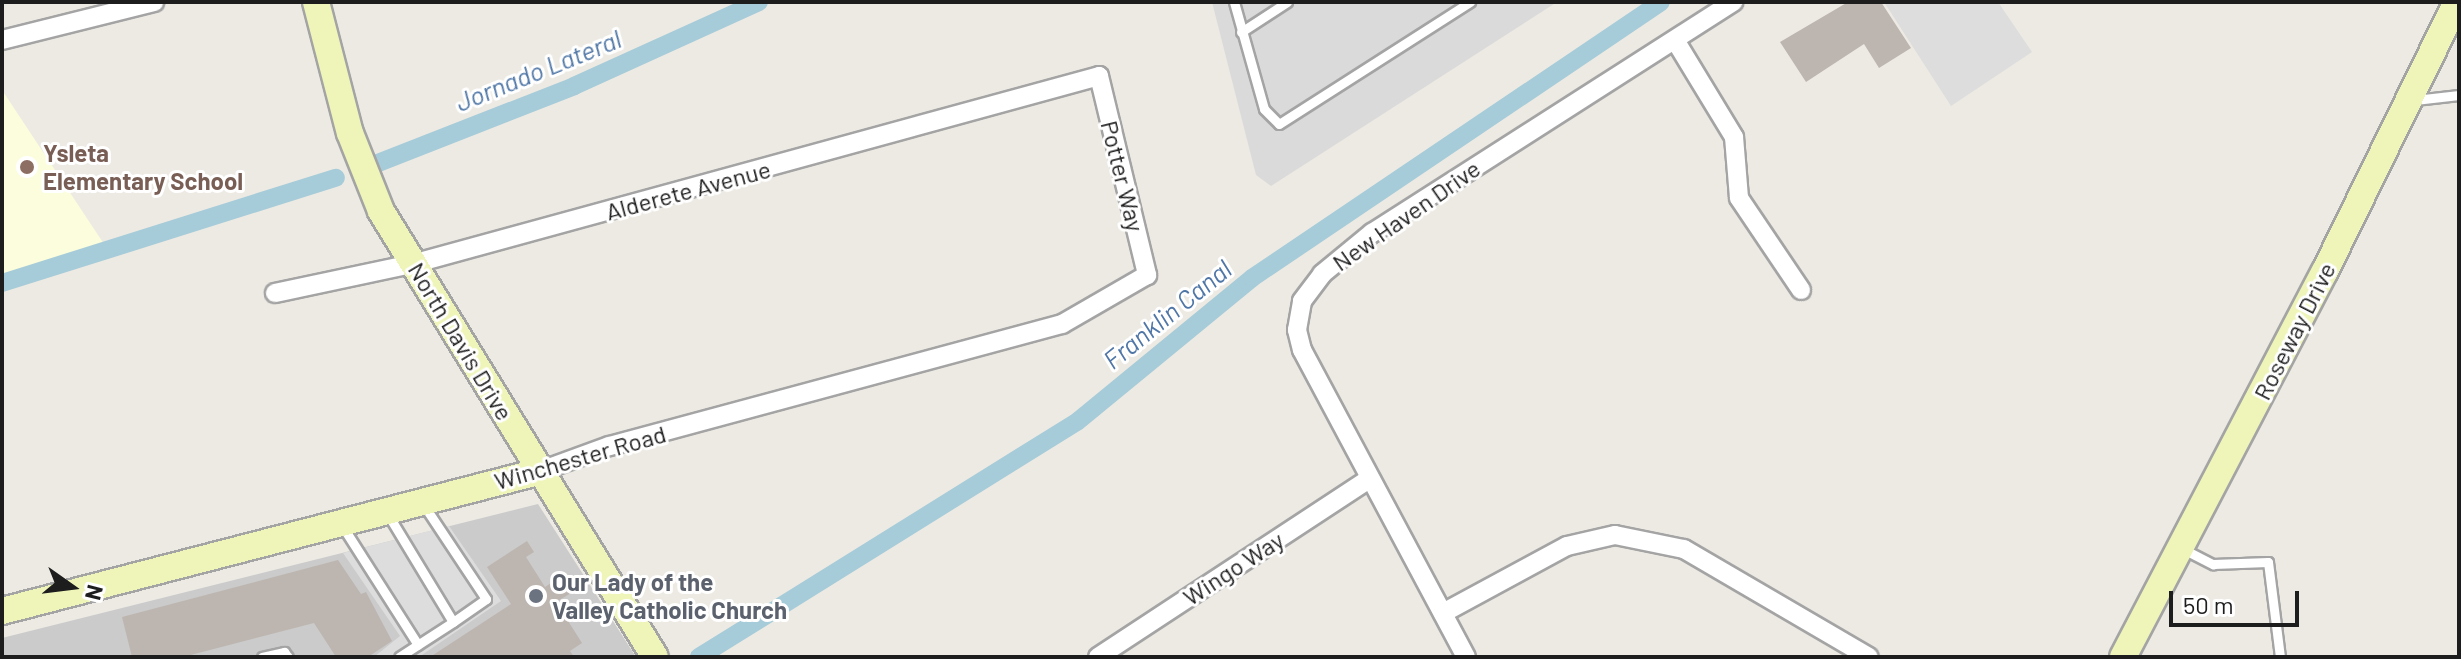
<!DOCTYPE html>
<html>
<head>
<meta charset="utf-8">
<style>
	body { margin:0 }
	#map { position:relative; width:2461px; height:659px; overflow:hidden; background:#edeae3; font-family:Barlow,sans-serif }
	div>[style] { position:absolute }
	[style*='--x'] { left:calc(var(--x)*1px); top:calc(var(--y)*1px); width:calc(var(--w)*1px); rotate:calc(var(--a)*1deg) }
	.residential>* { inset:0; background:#dbdada }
	.education>* { inset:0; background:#fbfddc }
	.religious>* { inset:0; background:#cbcbcb }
	.parking>* { inset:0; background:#ddd }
	.canal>* { height:18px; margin:-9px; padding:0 9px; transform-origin:9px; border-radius:9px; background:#a6cbd9 }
	.building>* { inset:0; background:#bdb6b0 }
	.roads { filter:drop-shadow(2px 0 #a4a4a4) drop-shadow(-2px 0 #a4a4a4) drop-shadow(0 2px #a4a4a4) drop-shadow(0 -2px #a4a4a4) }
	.lane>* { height:9px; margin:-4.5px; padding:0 4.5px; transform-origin:4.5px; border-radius:4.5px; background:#fff }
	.street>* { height:18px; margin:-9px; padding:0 9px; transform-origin:9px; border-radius:9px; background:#fff }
	.secondary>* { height:26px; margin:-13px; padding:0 13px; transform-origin:13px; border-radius:13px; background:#eff5b9 }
	.dots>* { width:22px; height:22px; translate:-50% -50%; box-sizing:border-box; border:4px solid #fff; border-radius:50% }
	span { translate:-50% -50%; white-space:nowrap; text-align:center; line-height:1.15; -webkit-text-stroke:6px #fff; paint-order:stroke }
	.education-label { font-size:24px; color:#785e54; font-weight:700 }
	.left { translate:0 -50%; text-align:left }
	.street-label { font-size:24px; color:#1d1d1d }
	.worship-label { font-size:24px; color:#5b616d; font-weight:700 }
	.water-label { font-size:26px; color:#4f76a6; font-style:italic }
	.frame { position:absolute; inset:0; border:4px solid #1d1d1d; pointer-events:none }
	.north { position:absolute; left:32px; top:547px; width:80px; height:80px; -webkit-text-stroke:6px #fff; paint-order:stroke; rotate:104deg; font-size:22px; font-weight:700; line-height:32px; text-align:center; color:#1d1d1d }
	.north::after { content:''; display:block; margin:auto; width:28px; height:36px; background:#1d1d1d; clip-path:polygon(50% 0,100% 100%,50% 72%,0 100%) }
	.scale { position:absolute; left:2169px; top:591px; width:130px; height:36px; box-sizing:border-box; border:4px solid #1d1d1d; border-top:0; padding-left:10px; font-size:24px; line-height:28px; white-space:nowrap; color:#1d1d1d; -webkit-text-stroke:6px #fff; paint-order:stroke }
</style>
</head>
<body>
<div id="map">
	<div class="residential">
		<i style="clip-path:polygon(1212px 2px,1557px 2px,1271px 186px,1256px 175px)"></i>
	</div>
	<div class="education">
		<i style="clip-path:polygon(2px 90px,104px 244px,2px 275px)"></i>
	</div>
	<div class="religious">
		<i style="clip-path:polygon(538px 504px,636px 657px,2px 657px,2px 638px)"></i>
	</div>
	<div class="parking">
		<i style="clip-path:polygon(1884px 2px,1998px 2px,2032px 52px,1951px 106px)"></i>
		<i style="clip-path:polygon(449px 526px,501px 601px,419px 657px,374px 657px,400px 636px,343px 553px)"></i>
	</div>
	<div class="canal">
		<i style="--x:378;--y:163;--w:211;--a:-21.4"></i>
		<i style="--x:574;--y:86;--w:203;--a:-24.4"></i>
		<i style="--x:2;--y:283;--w:350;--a:-17.5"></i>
		<i style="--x:699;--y:657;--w:446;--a:-31.9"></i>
		<i style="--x:1078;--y:421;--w:225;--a:-39.4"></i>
		<i style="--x:1252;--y:278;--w:493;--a:-34"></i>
	</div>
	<div class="building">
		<i style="clip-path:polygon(1848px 2px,1881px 2px,1911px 48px,1879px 68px,1864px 44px,1806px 82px,1780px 42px)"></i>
		<i style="clip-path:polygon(527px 541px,534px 552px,526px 557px,545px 587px,565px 574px,576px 590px,556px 602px,582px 643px,570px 651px,574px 657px,430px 657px,511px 604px,487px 567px)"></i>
		<i style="clip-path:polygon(338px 560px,361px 594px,366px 592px,392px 641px,368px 657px,336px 657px,314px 623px,183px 657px,132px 657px,122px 617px)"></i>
	</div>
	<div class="roads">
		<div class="lane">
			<i style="--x:1234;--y:2;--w:111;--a:74.3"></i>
			<i style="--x:1264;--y:109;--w:21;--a:45"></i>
			<i style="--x:1279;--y:124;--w:227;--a:-32.6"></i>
			<i style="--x:1241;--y:32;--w:55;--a:-33.1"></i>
			<i style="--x:2415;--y:100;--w:44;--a:-6.5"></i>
			<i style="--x:423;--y:504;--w:114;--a:56.4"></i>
			<i style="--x:486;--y:599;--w:40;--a:145.1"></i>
			<i style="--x:387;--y:513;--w:127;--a:58.8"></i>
			<i style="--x:453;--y:622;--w:64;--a:147.1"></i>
			<i style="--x:341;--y:524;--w:143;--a:57.5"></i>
			<i style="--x:2183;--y:549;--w:34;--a:27"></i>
			<i style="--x:2213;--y:564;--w:55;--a:-2.1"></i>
			<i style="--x:2268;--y:562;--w:96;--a:82.8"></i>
			<i style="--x:262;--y:657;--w:23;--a:-13"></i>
			<i style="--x:284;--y:652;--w:6;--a:51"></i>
		</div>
		<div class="street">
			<i style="--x:2;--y:40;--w:157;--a:-14"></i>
			<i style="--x:1675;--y:40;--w:114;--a:58.7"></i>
			<i style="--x:1734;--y:137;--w:61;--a:85.3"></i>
			<i style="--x:1739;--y:198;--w:111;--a:56"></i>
			<i style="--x:275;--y:293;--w:144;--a:-12"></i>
			<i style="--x:416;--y:263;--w:708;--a:-15.31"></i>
			<i style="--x:1099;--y:76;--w:205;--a:76.4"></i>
			<i style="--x:1147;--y:275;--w:98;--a:150"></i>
			<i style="--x:1062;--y:324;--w:469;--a:164.9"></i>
			<i style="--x:609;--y:446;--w:76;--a:159.9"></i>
			<i style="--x:1443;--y:613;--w:141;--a:-28.4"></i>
			<i style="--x:1567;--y:546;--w:49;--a:-12.9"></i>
			<i style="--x:1615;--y:535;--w:70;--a:11.5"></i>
			<i style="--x:1684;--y:549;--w:214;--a:30.3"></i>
			<i style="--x:1098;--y:657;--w:324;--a:-33.3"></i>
			<i style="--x:1466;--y:657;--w:348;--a:-118.1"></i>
			<i style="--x:1302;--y:350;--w:21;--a:-104"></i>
			<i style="--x:1297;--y:330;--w:29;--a:-80"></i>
			<i style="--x:1302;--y:301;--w:34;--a:-53"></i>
			<i style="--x:1322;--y:274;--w:65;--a:-39.4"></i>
			<i style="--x:1372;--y:233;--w:429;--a:-32.6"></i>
		</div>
		<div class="secondary">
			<i style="--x:316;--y:2;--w:135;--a:75.5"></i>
			<i style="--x:350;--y:133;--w:84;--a:68.3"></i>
			<i style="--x:381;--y:211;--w:523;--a:58.44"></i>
			<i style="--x:2;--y:611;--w:554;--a:-14.54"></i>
			<i style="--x:2123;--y:657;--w:436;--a:-62.4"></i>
			<i style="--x:2325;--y:271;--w:300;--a:-63.9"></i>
		</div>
	</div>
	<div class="dots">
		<i style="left:27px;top:167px;background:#8d6e63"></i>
		<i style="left:536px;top:596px;background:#6b7280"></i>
	</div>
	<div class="education-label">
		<span class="left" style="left:43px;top:167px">Ysleta<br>Elementary School</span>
	</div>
	<div class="street-label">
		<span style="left:1123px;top:176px;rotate:76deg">Potter Way</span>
		<span style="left:688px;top:190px;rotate:-15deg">Alderete Avenue</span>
		<span style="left:1406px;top:215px;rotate:-35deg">New Haven Drive</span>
		<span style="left:2294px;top:331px;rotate:-63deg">Roseway Drive</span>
		<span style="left:461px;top:341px;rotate:59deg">North Davis Drive</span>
		<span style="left:580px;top:457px;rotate:-16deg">Winchester Road</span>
		<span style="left:1233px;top:568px;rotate:-33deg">Wingo Way</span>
	</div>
	<div class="worship-label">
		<span class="left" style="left:552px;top:596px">Our Lady of the<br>Valley Catholic Church</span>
	</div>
	<div class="water-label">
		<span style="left:538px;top:70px;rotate:-22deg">Jornado Lateral</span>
		<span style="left:1167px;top:314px;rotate:-39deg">Franklin Canal</span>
	</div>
	<div class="frame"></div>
	<div class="north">N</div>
	<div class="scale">50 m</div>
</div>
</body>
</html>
